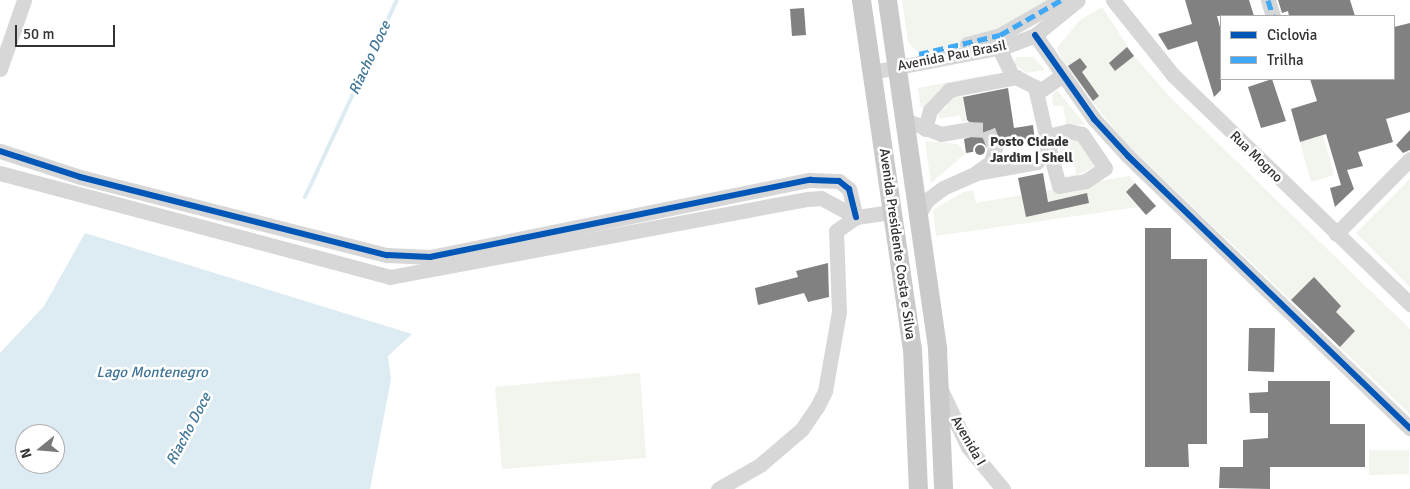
<!DOCTYPE html>
<html>
<head>
<meta charset="utf-8">
<style>
	body { margin:0 }
	#map { position:relative; width:1410px; height:489px; overflow:hidden; background:#fff; font-family:Signika,sans-serif }
	div>[style] { position:absolute }
	[style*='--x'] { left:calc(var(--x)*1px); top:calc(var(--y)*1px); width:calc(var(--w)*1px); rotate:calc(var(--a)*1deg) }
	.green>* { inset:0; background:#f1f5ed }
	.water>* { inset:0; background:#ddebf3 }
	.stream>* { height:4px; margin:-2px; padding:0 2px; transform-origin:2px; border-radius:2px; background:#ddebf3 }
	.building>* { inset:0; background:#818181 }
	.minor-tunnel>* { height:15px; margin-top:-7.5px; transform-origin:0; background:repeating-linear-gradient(90deg,#d6d6d6 0 15px,transparent 0 23px) }
	.minor>* { height:15px; margin:-7.5px; padding:0 7.5px; transform-origin:7.5px; border-radius:7.5px; background:#d7d7d7 }
	.major>* { height:19px; margin:-9.5px; padding:0 9.5px; transform-origin:9.5px; border-radius:9.5px; background:#cacaca }
	.quiet>* { height:5px; margin-top:-2.5px; transform-origin:0; background:repeating-linear-gradient(90deg,#3fa9f5 0 10px,transparent 0 15px) }
	.cycleway>* { height:6px; margin:-3px; padding:0 3px; transform-origin:3px; border-radius:3px; background:#0057b8 }
	.dots>* { width:14px; height:14px; translate:-50% -50%; box-sizing:border-box; border:2px solid #fff; border-radius:50% }
	span { translate:-50% -50%; white-space:nowrap; text-align:center; line-height:1.15; -webkit-text-stroke:5px #fff; paint-order:stroke }
	.street-label { font-size:14px; color:#333 }
	.poi-label { font-size:14px; color:#333; font-weight:700 }
	.left { translate:0 -50%; text-align:left }
	.water-label { font-size:15px; color:#3f7597; font-style:italic }
	.legend { position:absolute; left:1220px; top:15px; width:175px; height:65px; box-sizing:border-box; background:#fff; border:1px solid #adadad; margin:0; padding:6px 9px; list-style:none; font-size:15px; color:#333 }
	.legend li { display:flex; align-items:center; gap:10px; height:25px }
	.legend b { width:25px; border:1px solid #adadad }
	.north { position:absolute; left:15px; top:424px; width:50px; height:50px; box-sizing:border-box; background:#fff; border:1px solid #adadad; border-radius:50%; rotate:253deg; font-size:14px; font-weight:700; line-height:20px; text-align:center; color:#333 }
	.north::after { content:''; display:block; margin:auto; width:18px; height:22px; background:#7a7a7a; clip-path:polygon(50% 0,100% 100%,50% 72%,0 100%) }
	.scale { position:absolute; left:15px; top:25px; width:100px; height:22px; box-sizing:border-box; border:2px solid #333; border-top:0; padding-left:6px; font-size:15px; line-height:18px; white-space:nowrap; color:#333; -webkit-text-stroke:4px #fff; paint-order:stroke }
</style>
</head>
<body>
<div id="map">
	<div class="green">
		<i style="clip-path:polygon(902px 0,1061px 0,975px 43px,919px 54px,908px 42px)"></i>
		<i style="clip-path:polygon(1102px 7px,1134px 56px,1170px 97px,1410px 329px,1410px 414px,1125px 142px,1067px 70px,1057px 48px,1080px 20px)"></i>
		<i style="clip-path:polygon(1016px 57px,1033px 57px,1045px 70px,1026px 73px,1014px 64px)"></i>
		<i style="clip-path:polygon(997px 73px,945px 86px,921px 108px,918px 88px)"></i>
		<i style="clip-path:polygon(1057px 90px,1085px 124px,1067px 127px,1063px 106px,1053px 106px,1052px 95px)"></i>
		<i style="clip-path:polygon(951px 97px,962px 97px,966px 121px,962px 122px,960px 115px,939px 119px,938px 111px,945px 109px)"></i>
		<i style="clip-path:polygon(1323px 135px,1334px 175px,1311px 182px,1300px 142px)"></i>
		<i style="clip-path:polygon(1069px 137px,1078px 139px,1095px 166px,1064px 182px,1063px 177px,1076px 174px,1073px 159px,1062px 162px,1058px 140px)"></i>
		<i style="clip-path:polygon(925px 141px,958px 144px,966px 153px,931px 183px)"></i>
		<i style="clip-path:polygon(1129px 176px,1135px 183px,1126px 192px,1139px 207px,936px 236px,933px 210px,963px 192px,973px 190px,976px 203px)"></i>
		<i style="clip-path:polygon(1410px 179px,1410px 287px,1356px 233px)"></i>
		<i style="clip-path:polygon(640px 373px,646px 458px,502px 469px,495px 387px)"></i>
		<i style="clip-path:polygon(1369px 450px,1409px 450px,1409px 474px,1369px 475px)"></i>
	</div>
	<div class="water">
		<i style="clip-path:polygon(evenodd,85px 233px,412px 334px,388px 356px,391px 379px,370px 489px,0 489px,0 353px,44px 306px,85px 233px,25px 434px,55px 434px,55px 464px,25px 464px,25px 434px)"></i>
	</div>
	<div class="stream">
		<i style="--x:305;--y:197;--w:217;--a:-65"></i>
	</div>
	<div class="building">
		<i style="clip-path:polygon(1185px 0,1249px 0,1254px 16px,1217px 16px,1221px 31px,1221px 90px,1214px 97px,1197px 41px,1168px 50px,1158px 34px,1192px 24px)"></i>
		<i style="clip-path:polygon(1278px 0,1350px 0,1355px 16px,1289px 16px,1288px 11px,1282px 13px)"></i>
		<i style="clip-path:polygon(804px 8px,806px 35px,792px 36px,790px 9px)"></i>
		<i style="clip-path:polygon(1410px 23px,1410px 112px,1386px 119px,1393px 142px,1358px 152px,1363px 166px,1347px 170px,1354px 189px,1335px 207px,1330px 188px,1341px 185px,1326px 134px,1300px 142px,1291px 109px,1317px 101px,1310px 79px,1394px 79px,1394px 27px)"></i>
		<i style="clip-path:polygon(1127px 47px,1134px 56px,1115px 71px,1109px 63px)"></i>
		<i style="clip-path:polygon(1080px 58px,1087px 67px,1082px 72px,1099px 96px,1093px 101px,1068px 66px)"></i>
		<i style="clip-path:polygon(1272px 79px,1286px 121px,1261px 128px,1248px 87px)"></i>
		<i style="clip-path:polygon(1008px 88px,1014px 128px,1033px 125px,1035px 142px,1004px 147px,993px 139px,985px 150px,966px 153px,964px 139px,974px 136px,977px 128px,967px 120px,963px 97px)"></i>
		<i style="clip-path:polygon(1410px 130px,1410px 150px,1403px 153px,1396px 145px)"></i>
		<i style="clip-path:polygon(1043px 173px,1048px 202px,1087px 193px,1089px 203px,1026px 217px,1018px 178px)"></i>
		<i style="clip-path:polygon(1135px 183px,1156px 206px,1146px 215px,1126px 192px)"></i>
		<i style="clip-path:polygon(1145px 228px,1171px 228px,1171px 259px,1207px 259px,1207px 444px,1188px 444px,1189px 467px,1145px 467px)"></i>
		<i style="clip-path:polygon(828px 263px,829px 297px,808px 302px,804px 293px,758px 305px,755px 288px,798px 277px,796px 271px)"></i>
		<i style="clip-path:polygon(1314px 277px,1341px 306px,1336px 312px,1355px 331px,1340px 347px,1291px 300px)"></i>
		<i style="clip-path:polygon(1249px 328px,1275px 328px,1274px 372px,1248px 371px)"></i>
		<i style="clip-path:polygon(1268px 381px,1330px 381px,1330px 424px,1365px 424px,1365px 467px,1270px 467px,1270px 489px,1219px 488px,1220px 467px,1243px 467px,1243px 440px,1268px 438px,1268px 413px,1250px 413px,1249px 393px,1268px 392px)"></i>
	</div>
	<div class="minor-tunnel">
		<i style="--x:968;--y:129;--w:20;--a:3"></i>
		<i style="--x:988;--y:130;--w:19;--a:69"></i>
	</div>
	<div class="minor">
		<i style="--x:1113;--y:0;--w:96;--a:51.3"></i>
		<i style="--x:1173;--y:75;--w:330;--a:44"></i>
		<i style="--x:1268;--y:0;--w:17;--a:73"></i>
		<i style="--x:1035;--y:35;--w:103;--a:54.9"></i>
		<i style="--x:1094;--y:119;--w:50;--a:47.4"></i>
		<i style="--x:1128;--y:156;--w:392;--a:44"></i>
		<i style="--x:967;--y:44;--w:34;--a:-15"></i>
		<i style="--x:1000;--y:35;--w:70;--a:-29.8"></i>
		<i style="--x:0;--y:69;--w:73;--a:-70.8"></i>
		<i style="--x:872;--y:72;--w:137;--a:-10.9"></i>
		<i style="--x:1007;--y:46;--w:30;--a:-21"></i>
		<i style="--x:1035;--y:35;--w:55;--a:-39.1"></i>
		<i style="--x:1037;--y:93;--w:29;--a:-35"></i>
		<i style="--x:905;--y:120;--w:39;--a:21"></i>
		<i style="--x:941;--y:134;--w:27;--a:-10"></i>
		<i style="--x:925;--y:129;--w:20;--a:-75"></i>
		<i style="--x:930;--y:110;--w:28;--a:-46"></i>
		<i style="--x:949;--y:90;--w:69;--a:-10.8"></i>
		<i style="--x:1047;--y:136;--w:22;--a:-13"></i>
		<i style="--x:1068;--y:131;--w:14;--a:12"></i>
		<i style="--x:1082;--y:134;--w:41;--a:55.9"></i>
		<i style="--x:1105;--y:168;--w:23;--a:146"></i>
		<i style="--x:1086;--y:181;--w:27;--a:170"></i>
		<i style="--x:1059;--y:186;--w:38;--a:-105"></i>
		<i style="--x:0;--y:151;--w:84;--a:18"></i>
		<i style="--x:80;--y:177;--w:317;--a:14.3"></i>
		<i style="--x:387;--y:255;--w:43;--a:2.7"></i>
		<i style="--x:430;--y:257;--w:388;--a:-11.5"></i>
		<i style="--x:810;--y:180;--w:29;--a:2"></i>
		<i style="--x:839;--y:181;--w:13;--a:39"></i>
		<i style="--x:849;--y:189;--w:29;--a:76"></i>
		<i style="--x:977;--y:172;--w:17;--a:-36"></i>
		<i style="--x:991;--y:162;--w:15;--a:-74"></i>
		<i style="--x:0;--y:173;--w:404;--a:14.9"></i>
		<i style="--x:390;--y:277;--w:425;--a:-10.6"></i>
		<i style="--x:808;--y:199;--w:13;--a:-4"></i>
		<i style="--x:821;--y:198;--w:40;--a:28"></i>
		<i style="--x:919;--y:214;--w:16;--a:-60"></i>
		<i style="--x:927;--y:200;--w:20;--a:-37"></i>
		<i style="--x:943;--y:188;--w:36;--a:-24"></i>
		<i style="--x:976;--y:173;--w:62;--a:-10.2"></i>
		<i style="--x:1037;--y:162;--w:18;--a:-47"></i>
		<i style="--x:1049;--y:149;--w:64;--a:-102.7"></i>
		<i style="--x:1035;--y:87;--w:26;--a:-152"></i>
		<i style="--x:1012;--y:75;--w:30;--a:-116"></i>
		<i style="--x:1336;--y:234;--w:105;--a:-45.4"></i>
		<i style="--x:941;--y:390;--w:63;--a:64.7"></i>
		<i style="--x:968;--y:447;--w:55;--a:50.2"></i>
		<i style="--x:718;--y:489;--w:48;--a:-29.7"></i>
		<i style="--x:760;--y:465;--w:55;--a:-40.6"></i>
		<i style="--x:802;--y:429;--w:27;--a:-56"></i>
		<i style="--x:817;--y:407;--w:18;--a:-63"></i>
		<i style="--x:825;--y:391;--w:80;--a:-80"></i>
		<i style="--x:839;--y:312;--w:81;--a:-92.1"></i>
		<i style="--x:836;--y:231;--w:24;--a:-35"></i>
		<i style="--x:856;--y:217;--w:37;--a:-8"></i>
	</div>
	<div class="major">
		<i style="--x:861;--y:0;--w:352;--a:81.7"></i>
		<i style="--x:912;--y:348;--w:141;--a:87.6"></i>
		<i style="--x:887;--y:0;--w:353;--a:81.8"></i>
		<i style="--x:937;--y:349;--w:140;--a:87.5"></i>
	</div>
	<div class="quiet">
		<i style="--x:1268;--y:0;--w:17;--a:73"></i>
		<i style="--x:919;--y:54;--w:83;--a:-13.2"></i>
		<i style="--x:1000;--y:35;--w:70;--a:-29.8"></i>
	</div>
	<div class="cycleway">
		<i style="--x:1035;--y:35;--w:103;--a:54.9"></i>
		<i style="--x:1094;--y:119;--w:50;--a:47.4"></i>
		<i style="--x:1128;--y:156;--w:392;--a:44"></i>
		<i style="--x:0;--y:151;--w:84;--a:18"></i>
		<i style="--x:80;--y:177;--w:317;--a:14.3"></i>
		<i style="--x:387;--y:255;--w:43;--a:2.7"></i>
		<i style="--x:430;--y:257;--w:388;--a:-11.5"></i>
		<i style="--x:810;--y:180;--w:29;--a:2"></i>
		<i style="--x:839;--y:181;--w:13;--a:39"></i>
		<i style="--x:849;--y:189;--w:29;--a:76"></i>
	</div>
	<div class="dots">
		<i style="left:980px;top:150px;background:#7a7a7a"></i>
	</div>
	<div class="street-label">
		<span style="left:952px;top:56px;rotate:-11deg">Avenida Pau Brasil</span>
		<span style="left:1256px;top:157px;rotate:44deg">Rua Mogno</span>
		<span style="left:897px;top:244px;rotate:82deg">Avenida Presidente Costa e Silva</span>
		<span style="left:968px;top:441px;rotate:60deg">Avenida I</span>
	</div>
	<div class="poi-label">
		<span class="left" style="left:990px;top:150px">Posto Cidade<br>Jardim | Shell</span>
	</div>
	<div class="water-label">
		<span style="left:370px;top:58px;rotate:-65deg">Riacho Doce</span>
		<span style="left:152px;top:373px">Lago Montenegro</span>
		<span style="left:189px;top:429px;rotate:-62deg">Riacho Doce</span>
	</div>
	<ul class="legend">
	<li><b style="height:6px;background:#0057b8"></b>Ciclovia</li>
	<li><b style="height:6px;background:#3fa9f5"></b>Trilha</li>
	</ul>
	<div class="north">N</div>
	<div class="scale">50 m</div>
</div>
</body>
</html>
